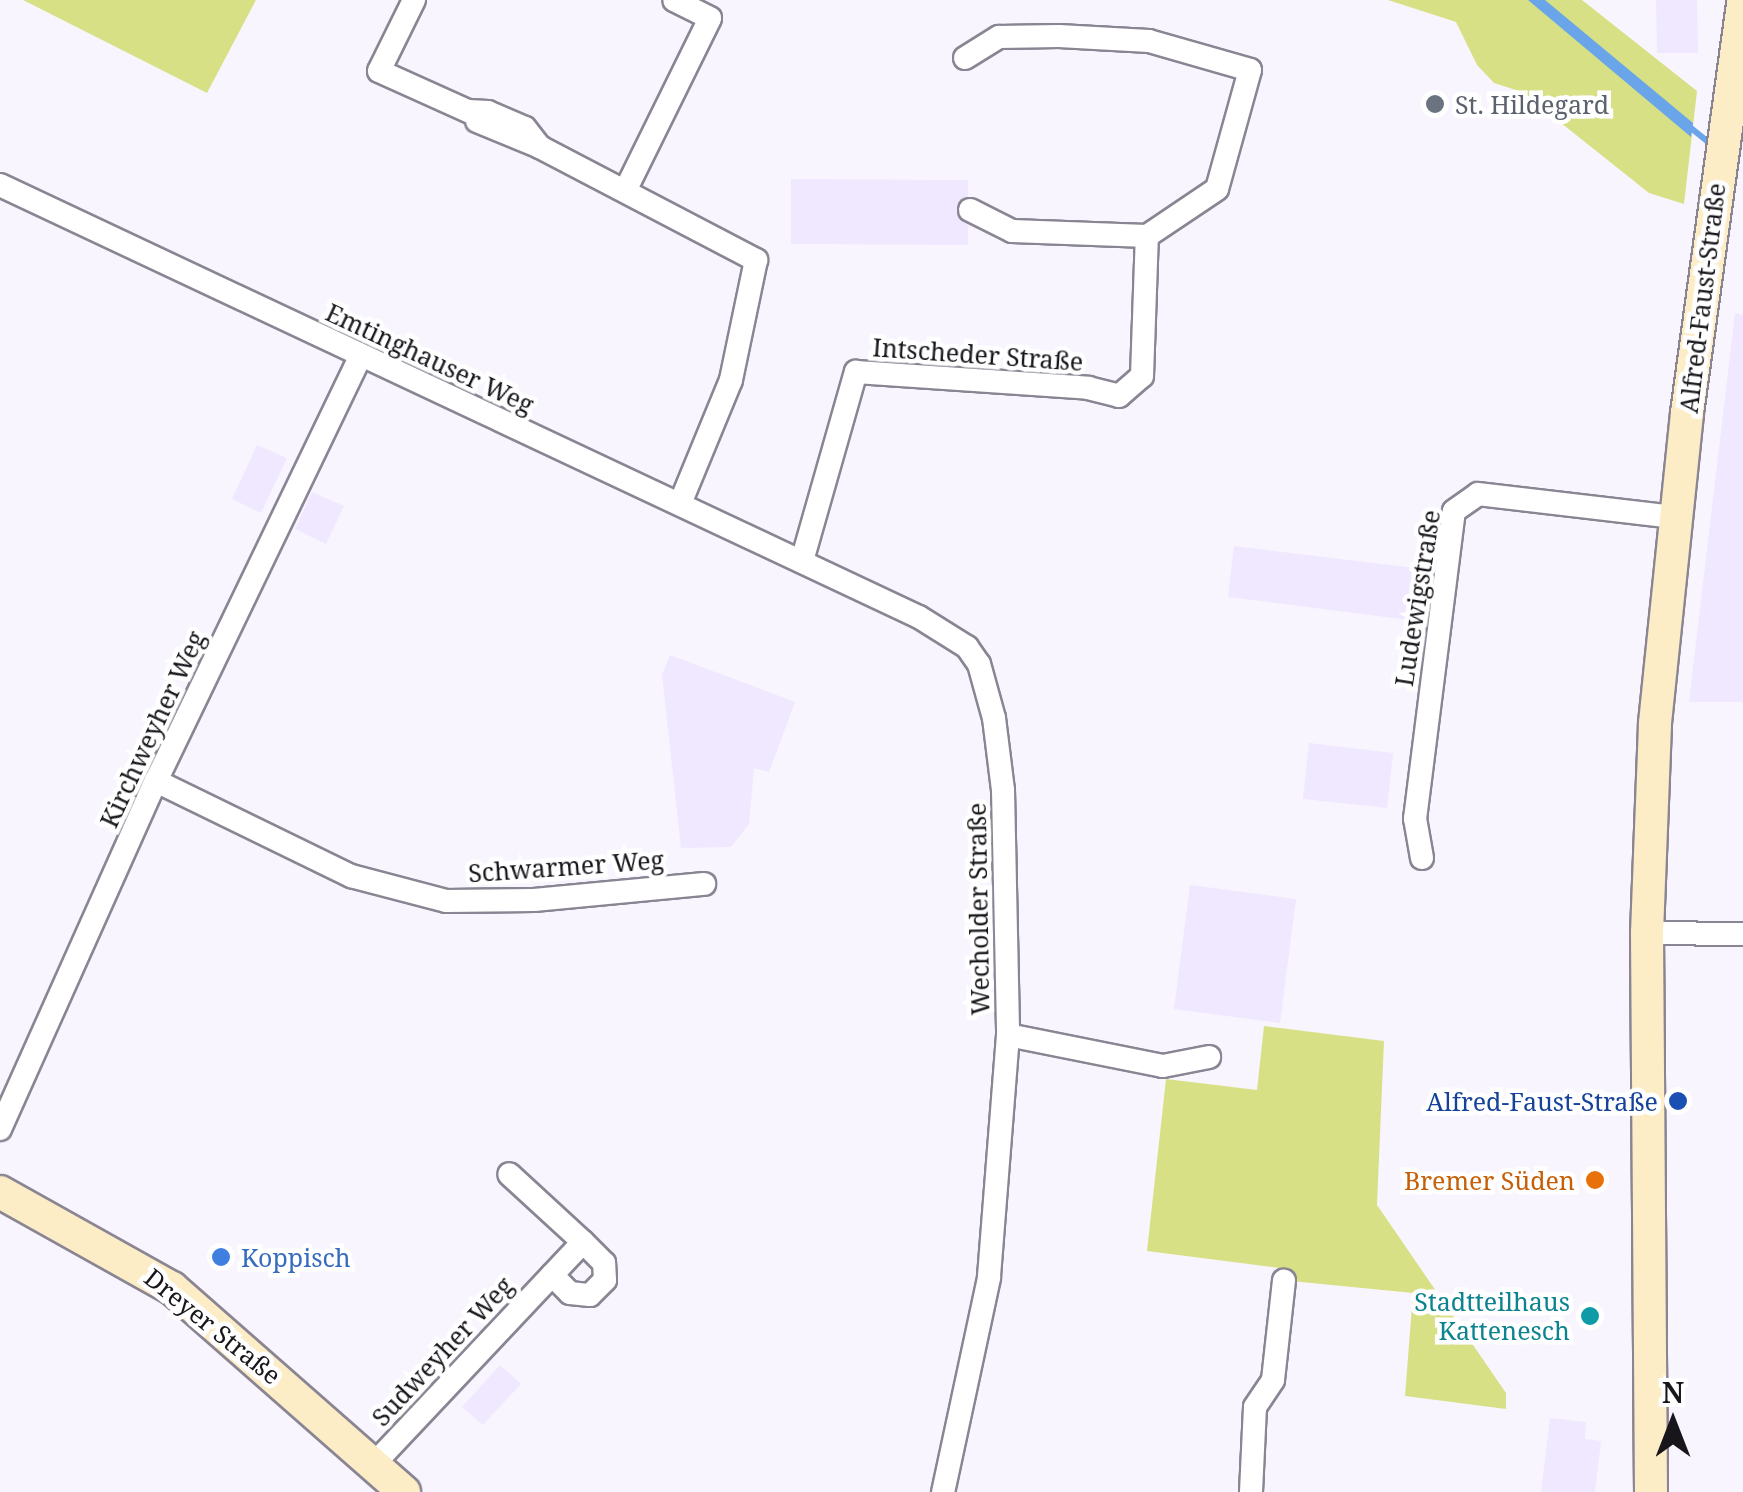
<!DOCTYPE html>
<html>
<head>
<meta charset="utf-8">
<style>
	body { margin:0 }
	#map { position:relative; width:1743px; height:1492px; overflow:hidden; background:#f8f5fe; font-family:"Noto Serif",serif }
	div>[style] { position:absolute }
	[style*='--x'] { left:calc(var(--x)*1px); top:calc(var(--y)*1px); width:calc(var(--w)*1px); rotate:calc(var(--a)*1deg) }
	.built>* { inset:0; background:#f0e8fe }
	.green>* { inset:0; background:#d8e086 }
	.water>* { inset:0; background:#6aa4e9 }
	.stream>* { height:6px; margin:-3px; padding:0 3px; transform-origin:3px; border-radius:3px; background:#6aa4e9 }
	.roads { filter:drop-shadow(2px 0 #8a8593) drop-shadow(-2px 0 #8a8593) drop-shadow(0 2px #8a8593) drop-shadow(0 -2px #8a8593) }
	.street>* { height:22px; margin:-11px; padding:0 11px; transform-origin:11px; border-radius:11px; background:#fff }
	.secondary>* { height:32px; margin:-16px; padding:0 16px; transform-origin:16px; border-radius:16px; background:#fcedc7 }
	.dots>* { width:28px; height:28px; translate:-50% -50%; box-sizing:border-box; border:5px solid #fff; border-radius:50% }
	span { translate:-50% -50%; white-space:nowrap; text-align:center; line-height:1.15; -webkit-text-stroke:9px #fff; paint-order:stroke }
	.worship-label { font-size:25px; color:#5b616d }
	.left { translate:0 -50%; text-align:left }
	.street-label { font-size:25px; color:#18161b }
	.transit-label { font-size:25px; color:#164399 }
	.right { translate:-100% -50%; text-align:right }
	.food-label { font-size:25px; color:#c56008 }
	.shop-label { font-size:25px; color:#366cbe }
	.culture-label { font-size:25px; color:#0d838f }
	.north { position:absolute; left:1623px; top:1372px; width:100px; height:100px; -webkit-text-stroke:8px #fff; paint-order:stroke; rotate:0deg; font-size:28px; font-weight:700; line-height:40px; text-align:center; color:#18161b }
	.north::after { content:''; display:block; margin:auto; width:35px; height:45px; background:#18161b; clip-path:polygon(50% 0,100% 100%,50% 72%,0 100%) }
</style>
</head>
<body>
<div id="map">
	<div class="built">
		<i style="clip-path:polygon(1656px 0,1697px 0,1698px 53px,1657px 53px)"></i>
		<i style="clip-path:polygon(791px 179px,968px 180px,968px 245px,791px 244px)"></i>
		<i style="clip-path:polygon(1735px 313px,1743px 315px,1743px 702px,1689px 702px)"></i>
		<i style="clip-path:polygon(257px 445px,287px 458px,261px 513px,232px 499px)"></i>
		<i style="clip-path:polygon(312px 492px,344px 506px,326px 544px,295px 529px)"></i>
		<i style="clip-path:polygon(1234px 546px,1415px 568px,1409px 620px,1228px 597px)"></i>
		<i style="clip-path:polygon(670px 655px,795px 702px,769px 772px,754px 768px,749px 824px,731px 847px,681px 848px,662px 675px)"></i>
		<i style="clip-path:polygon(1309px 743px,1393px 753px,1387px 808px,1303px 799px)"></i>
		<i style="clip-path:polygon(1190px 885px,1296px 899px,1280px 1023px,1174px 1009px)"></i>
		<i style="clip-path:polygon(500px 1365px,521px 1384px,483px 1425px,462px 1407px)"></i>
		<i style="clip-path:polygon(1550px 1418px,1586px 1422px,1585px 1439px,1601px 1441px,1595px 1492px,1541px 1492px)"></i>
	</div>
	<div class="green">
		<i style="clip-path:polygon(23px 0,256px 0,207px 93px)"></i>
		<i style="clip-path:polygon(1388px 0,1582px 0,1697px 91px,1684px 204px,1649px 193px,1522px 92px,1494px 83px,1477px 65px,1456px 22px)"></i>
		<i style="clip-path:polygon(1264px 1026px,1384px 1041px,1377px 1205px,1506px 1393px,1506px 1409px,1405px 1396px,1413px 1293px,1291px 1281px,1279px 1268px,1147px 1251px,1166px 1079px,1257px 1090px)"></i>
	</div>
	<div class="water">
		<i style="clip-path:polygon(1528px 0,1545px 0,1693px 123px,1691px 137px)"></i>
	</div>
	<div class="stream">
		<i style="--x:1686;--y:124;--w:32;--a:39"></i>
	</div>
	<div class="roads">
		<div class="street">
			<i style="--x:414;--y:0;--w:79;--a:116.2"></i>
			<i style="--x:379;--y:71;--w:98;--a:24.2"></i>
			<i style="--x:468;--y:111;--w:20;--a:3"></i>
			<i style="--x:488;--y:112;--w:40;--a:23.4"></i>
			<i style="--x:525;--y:128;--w:24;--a:52"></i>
			<i style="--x:540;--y:147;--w:244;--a:27.6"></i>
			<i style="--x:756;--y:260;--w:123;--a:101.8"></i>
			<i style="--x:731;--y:380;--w:134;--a:112.4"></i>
			<i style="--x:965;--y:58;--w:40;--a:-32"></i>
			<i style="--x:999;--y:37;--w:60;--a:-1"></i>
			<i style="--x:1059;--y:36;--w:90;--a:3.2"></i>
			<i style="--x:1149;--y:41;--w:105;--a:16"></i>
			<i style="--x:1250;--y:70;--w:123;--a:105.5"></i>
			<i style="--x:1217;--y:189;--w:84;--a:146.1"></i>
			<i style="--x:1147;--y:236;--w:135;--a:-177.9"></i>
			<i style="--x:1012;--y:231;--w:47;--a:-153.4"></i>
			<i style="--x:477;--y:121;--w:68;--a:22.4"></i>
			<i style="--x:0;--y:185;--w:1015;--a:25.18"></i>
			<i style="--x:919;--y:617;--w:57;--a:32"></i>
			<i style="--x:967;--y:647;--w:21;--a:55"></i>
			<i style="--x:979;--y:664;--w:56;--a:74.5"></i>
			<i style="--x:994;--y:718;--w:73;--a:82.9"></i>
			<i style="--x:1003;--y:790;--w:245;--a:88.8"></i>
			<i style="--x:1008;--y:1035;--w:244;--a:94.5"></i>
			<i style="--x:989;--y:1278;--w:219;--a:102.1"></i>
			<i style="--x:627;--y:187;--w:188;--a:-63.8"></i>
			<i style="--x:710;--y:18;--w:40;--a:-153.4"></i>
			<i style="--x:802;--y:561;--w:197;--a:-74.1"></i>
			<i style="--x:856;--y:372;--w:233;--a:3.9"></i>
			<i style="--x:1088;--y:388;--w:32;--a:14"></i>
			<i style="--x:1119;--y:396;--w:30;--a:-41"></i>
			<i style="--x:1142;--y:376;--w:140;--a:-88"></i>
			<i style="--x:156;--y:781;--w:217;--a:26"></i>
			<i style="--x:351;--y:876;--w:98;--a:14.7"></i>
			<i style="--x:446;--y:901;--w:88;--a:-0.7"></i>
			<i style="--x:534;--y:900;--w:171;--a:-5.4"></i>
			<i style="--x:1422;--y:858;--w:40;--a:-100"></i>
			<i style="--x:1415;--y:819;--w:310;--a:-82.8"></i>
			<i style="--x:1454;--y:511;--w:29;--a:-35"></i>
			<i style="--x:1478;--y:494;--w:197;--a:6.7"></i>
			<i style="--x:1647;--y:933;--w:96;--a:0.6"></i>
			<i style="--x:1008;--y:1035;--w:158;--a:11.3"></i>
			<i style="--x:1163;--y:1066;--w:47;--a:-11.1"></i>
			<i style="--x:0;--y:1129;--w:381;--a:-65.9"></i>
			<i style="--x:156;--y:781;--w:471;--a:-64.3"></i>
			<i style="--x:552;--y:1275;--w:25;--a:45"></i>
			<i style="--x:570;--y:1293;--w:20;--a:6"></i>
			<i style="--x:590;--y:1295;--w:21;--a:-45"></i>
			<i style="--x:605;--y:1280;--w:17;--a:-93"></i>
			<i style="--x:604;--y:1263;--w:30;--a:-135"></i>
			<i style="--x:373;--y:1465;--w:306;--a:-46.7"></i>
			<i style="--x:583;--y:1242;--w:100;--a:-137.4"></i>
			<i style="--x:1251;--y:1492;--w:85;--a:-87.3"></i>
			<i style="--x:1255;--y:1407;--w:32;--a:-56"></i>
			<i style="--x:1273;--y:1380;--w:100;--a:-83.7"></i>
		</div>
		<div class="secondary">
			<i style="--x:0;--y:1192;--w:197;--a:29.2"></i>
			<i style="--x:172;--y:1288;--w:309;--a:41.3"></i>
			<i style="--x:1651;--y:1492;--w:559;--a:-90.41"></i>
			<i style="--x:1647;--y:933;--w:210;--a:-87.8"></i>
			<i style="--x:1655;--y:723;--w:312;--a:-84.1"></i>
			<i style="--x:1687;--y:413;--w:413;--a:-82.2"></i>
		</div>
	</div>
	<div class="dots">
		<i style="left:1435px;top:104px;background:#6b7280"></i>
		<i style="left:1678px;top:1101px;background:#1a4fb4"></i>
		<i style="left:1595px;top:1180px;background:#e8710a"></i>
		<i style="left:221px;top:1257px;background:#3f7fe0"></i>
		<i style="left:1590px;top:1316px;background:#0f9aa8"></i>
	</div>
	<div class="worship-label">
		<span class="left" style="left:1455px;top:104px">St. Hildegard</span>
	</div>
	<div class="street-label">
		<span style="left:1702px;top:298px;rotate:-83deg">Alfred-Faust-Straße</span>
		<span style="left:978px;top:354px;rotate:4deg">Intscheder Straße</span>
		<span style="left:430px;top:358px;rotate:25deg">Emtinghauser Weg</span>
		<span style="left:1417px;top:598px;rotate:-81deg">Ludewigstraße</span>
		<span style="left:152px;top:729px;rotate:-65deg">Kirchweyher Weg</span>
		<span style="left:566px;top:866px;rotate:-4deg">Schwarmer Weg</span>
		<span style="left:978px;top:909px;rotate:-91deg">Wecholder Straße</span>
		<span style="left:213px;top:1326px;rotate:39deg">Dreyer Straße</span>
		<span style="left:442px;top:1351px;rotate:-47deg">Sudweyher Weg</span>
	</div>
	<div class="transit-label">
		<span class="right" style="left:1658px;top:1101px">Alfred-Faust-Straße</span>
	</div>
	<div class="food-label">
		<span class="right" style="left:1575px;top:1180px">Bremer Süden</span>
	</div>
	<div class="shop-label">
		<span class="left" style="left:241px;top:1257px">Koppisch</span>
	</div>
	<div class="culture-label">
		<span class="right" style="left:1570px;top:1316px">Stadtteilhaus<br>Kattenesch</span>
	</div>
	<div class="north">N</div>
</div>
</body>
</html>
